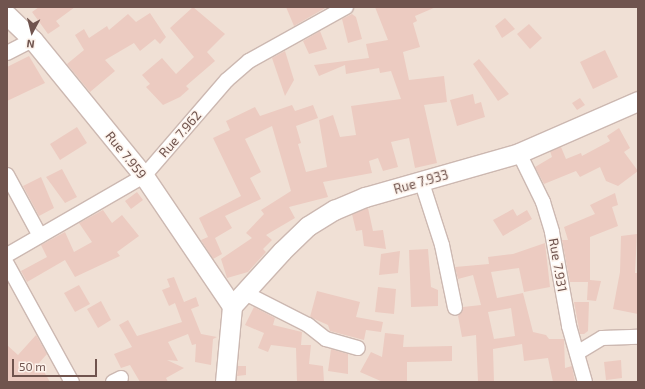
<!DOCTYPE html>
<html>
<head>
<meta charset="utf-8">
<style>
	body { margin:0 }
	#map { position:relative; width:645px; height:389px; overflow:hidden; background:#f9efe6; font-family:"Exo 2",sans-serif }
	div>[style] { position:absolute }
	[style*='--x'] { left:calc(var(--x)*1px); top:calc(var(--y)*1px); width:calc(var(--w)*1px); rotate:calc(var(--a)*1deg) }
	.residential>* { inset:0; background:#f0e0d5 }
	.building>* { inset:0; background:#eccbc1 }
	.roads { filter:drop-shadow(1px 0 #ccb8b1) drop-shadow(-1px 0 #ccb8b1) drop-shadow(0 1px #ccb8b1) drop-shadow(0 -1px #ccb8b1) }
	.street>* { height:14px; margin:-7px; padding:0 7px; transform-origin:7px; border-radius:7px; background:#fff }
	.secondary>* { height:19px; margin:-9.5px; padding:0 9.5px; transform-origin:9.5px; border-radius:9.5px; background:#fff }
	span { translate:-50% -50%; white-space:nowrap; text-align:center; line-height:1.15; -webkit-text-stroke:3px #fdf3ec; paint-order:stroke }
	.street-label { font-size:13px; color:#70544e }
	.frame { position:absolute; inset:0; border:8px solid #70544e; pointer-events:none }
	.north { position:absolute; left:12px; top:12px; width:40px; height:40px; -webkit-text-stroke:3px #fdf3ec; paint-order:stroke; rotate:187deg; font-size:11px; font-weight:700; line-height:16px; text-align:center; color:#70544e }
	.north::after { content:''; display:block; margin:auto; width:14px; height:18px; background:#70544e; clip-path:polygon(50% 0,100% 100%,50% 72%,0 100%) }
	.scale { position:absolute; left:12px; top:359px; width:85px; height:18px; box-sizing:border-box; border:2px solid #70544e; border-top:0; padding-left:5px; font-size:12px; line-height:14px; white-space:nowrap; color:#70544e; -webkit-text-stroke:3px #fdf3ec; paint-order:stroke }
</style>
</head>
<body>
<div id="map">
	<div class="residential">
		<i style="clip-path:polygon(7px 7px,638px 7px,638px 382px,7px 382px)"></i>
	</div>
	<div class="building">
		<i style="clip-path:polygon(39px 7px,75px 7px,56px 21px,60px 26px,48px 34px,32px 12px)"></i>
		<i style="clip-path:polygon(193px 7px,225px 34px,207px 52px,215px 61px,186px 86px,189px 89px,180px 97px,163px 105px,146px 87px,150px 84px,142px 75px,162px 58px,176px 74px,194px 57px,170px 28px)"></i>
		<i style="clip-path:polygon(286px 7px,327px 7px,294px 26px)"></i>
		<i style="clip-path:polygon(375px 7px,436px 7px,415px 16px,417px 21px,413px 23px,420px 47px,403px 52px,409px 80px,444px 76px,447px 102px,424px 105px,437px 163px,415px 168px,409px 138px,391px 142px,398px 167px,383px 171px,378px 158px,369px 161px,372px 173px,323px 182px,328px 197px,289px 207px,295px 218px,266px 235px,272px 240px,263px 249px,266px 252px,248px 272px,227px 278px,221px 259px,252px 238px,246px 233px,264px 214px,261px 210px,291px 191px,272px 126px,245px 139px,261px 172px,250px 178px,261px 199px,225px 216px,232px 228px,215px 238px,222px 254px,213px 259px,201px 240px,208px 237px,199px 218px,241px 196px,213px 138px,230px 130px,226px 121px,255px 107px,260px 116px,292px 105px,295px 111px,313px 105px,318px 118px,296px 126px,301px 143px,298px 144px,306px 172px,327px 167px,319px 120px,333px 115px,340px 137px,356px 135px,351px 106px,401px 99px,391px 71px,380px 73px,379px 68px,346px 74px,345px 65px,319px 76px,314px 65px,369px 58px,366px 44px,388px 40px)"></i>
		<i style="clip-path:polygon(150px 13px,166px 37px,160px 44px,155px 39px,140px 51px,134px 43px,105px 60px,115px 71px,90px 92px,67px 64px,84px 50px,75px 35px,84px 29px,89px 38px,107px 26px,109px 30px,128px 14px,136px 22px)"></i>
		<i style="clip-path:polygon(352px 14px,356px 17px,362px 39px,348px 43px,342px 19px)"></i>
		<i style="clip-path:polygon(505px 18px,515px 29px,502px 38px,495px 26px)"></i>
		<i style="clip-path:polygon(529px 24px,542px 38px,530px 49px,517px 34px)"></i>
		<i style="clip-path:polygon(320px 31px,327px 49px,309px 54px,303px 41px)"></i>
		<i style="clip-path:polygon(605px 50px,618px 77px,593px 89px,580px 62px)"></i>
		<i style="clip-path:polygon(285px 51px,294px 80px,285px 96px,272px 58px)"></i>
		<i style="clip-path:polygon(29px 56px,45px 83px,7px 101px,7px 67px)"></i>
		<i style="clip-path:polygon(479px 59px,509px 94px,498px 101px,473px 64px)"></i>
		<i style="clip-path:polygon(473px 94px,475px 104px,481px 102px,485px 117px,457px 126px,450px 100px)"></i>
		<i style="clip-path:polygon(580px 98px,585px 105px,577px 110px,572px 103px)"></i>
		<i style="clip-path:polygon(77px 127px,87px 143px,60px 160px,50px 144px)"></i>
		<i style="clip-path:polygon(619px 128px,630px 148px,624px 152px,638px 171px,618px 186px,606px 181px,600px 167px,580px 177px,576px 171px,544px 184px,535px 167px,552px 157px,550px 151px,561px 147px,566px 159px,581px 153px,582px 156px,610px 141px,607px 136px)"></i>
		<i style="clip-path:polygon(62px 169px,77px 197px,65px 203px,46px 177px)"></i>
		<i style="clip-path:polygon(41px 177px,54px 208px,39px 216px,23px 186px)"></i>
		<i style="clip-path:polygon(137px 192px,143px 200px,131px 209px,125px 201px)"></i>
		<i style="clip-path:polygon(615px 193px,618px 205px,612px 207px,618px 226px,590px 237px,590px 280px,601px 281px,596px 301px,587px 300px,588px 282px,570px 282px,562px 240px,568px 240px,564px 227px,595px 214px,590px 205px)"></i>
		<i style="clip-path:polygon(368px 208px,373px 231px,383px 230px,386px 249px,364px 246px,362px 230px,356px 231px,352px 214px)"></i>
		<i style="clip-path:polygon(513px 209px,517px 216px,527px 210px,532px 219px,503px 236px,493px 220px)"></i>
		<i style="clip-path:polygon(103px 210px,112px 223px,122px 215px,139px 236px,117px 252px,120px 256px,75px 277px,65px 260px,27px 282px,21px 271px,47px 257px,41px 245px,65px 232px,74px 252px,92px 242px,79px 223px)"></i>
		<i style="clip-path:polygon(637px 234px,635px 273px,638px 273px,638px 314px,613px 309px,620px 272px,621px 236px)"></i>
		<i style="clip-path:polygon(evenodd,545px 243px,550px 287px,524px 292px,519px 268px,491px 272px,497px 298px,523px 293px,533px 332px,546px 335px,549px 339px,564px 339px,565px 368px,572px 366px,575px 382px,553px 382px,548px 358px,524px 361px,522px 344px,493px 349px,494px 382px,478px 382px,476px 335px,462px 337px,458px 316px,463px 307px,481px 305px,473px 275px,458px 279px,455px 267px,489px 264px,488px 257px,513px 254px,545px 243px,511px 308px,515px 336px,494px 339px,488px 312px,511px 308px)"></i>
		<i style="clip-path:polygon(428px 249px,431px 287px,438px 290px,438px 306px,411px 307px,409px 250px)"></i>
		<i style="clip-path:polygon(400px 251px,398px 273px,379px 275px,381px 254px)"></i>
		<i style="clip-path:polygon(174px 277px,184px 302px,196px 297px,199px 306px,191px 309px,201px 334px,217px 337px,213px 339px,211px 365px,195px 362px,196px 344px,192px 345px,188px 334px,168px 342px,178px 361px,167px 360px,184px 368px,166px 378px,168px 382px,140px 382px,130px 365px,121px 368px,114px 354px,132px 347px,119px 325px,128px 320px,137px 336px,182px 322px,175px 303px,169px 306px,162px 290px,170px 287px,167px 279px)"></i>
		<i style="clip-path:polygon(79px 285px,90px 304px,75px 312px,64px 293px)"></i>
		<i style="clip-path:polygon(378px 287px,396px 289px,394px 314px,375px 312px)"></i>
		<i style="clip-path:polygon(317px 291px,360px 302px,356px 317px,383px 322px,381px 332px,366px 330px,364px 340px,330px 331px,328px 325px,310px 317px)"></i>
		<i style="clip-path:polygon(101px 301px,111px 320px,98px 328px,87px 309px)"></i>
		<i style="clip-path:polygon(574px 302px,589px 302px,588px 331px,584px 334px,580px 334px)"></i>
		<i style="clip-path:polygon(254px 307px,275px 318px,273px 325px,302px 332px,301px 345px,311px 345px,309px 364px,323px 366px,324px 382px,297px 382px,296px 348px,271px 345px,268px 352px,258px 348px,264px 333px,245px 325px)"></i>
		<i style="clip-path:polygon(385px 333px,404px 335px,403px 347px,452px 346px,452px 361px,407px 362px,407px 382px,383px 382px,360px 372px,371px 352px,382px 357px)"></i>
		<i style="clip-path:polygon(36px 335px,47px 354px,39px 363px,50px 382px,7px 382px,7px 345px,18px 355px)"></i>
		<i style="clip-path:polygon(331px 349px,348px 354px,348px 374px,328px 371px)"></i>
		<i style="clip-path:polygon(621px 360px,622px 378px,606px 380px,604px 362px)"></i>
		<i style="clip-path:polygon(238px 366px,246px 366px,246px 375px,237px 376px)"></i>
	</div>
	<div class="roads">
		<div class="street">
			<i style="--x:7;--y:53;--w:29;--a:-27"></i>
			<i style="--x:519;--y:153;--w:55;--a:63.9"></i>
			<i style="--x:543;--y:202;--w:31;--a:73"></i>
			<i style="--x:552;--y:232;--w:96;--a:79.7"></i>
			<i style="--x:569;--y:326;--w:58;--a:74.1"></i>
			<i style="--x:7;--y:175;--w:69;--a:61.6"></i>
			<i style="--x:422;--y:183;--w:65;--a:72.1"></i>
			<i style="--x:442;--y:245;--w:64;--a:78.3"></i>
			<i style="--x:7;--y:255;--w:158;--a:-30"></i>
			<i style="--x:144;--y:176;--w:127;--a:-49.2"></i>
			<i style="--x:227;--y:80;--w:29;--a:-41"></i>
			<i style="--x:249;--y:61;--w:111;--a:-29.1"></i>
			<i style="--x:7;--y:264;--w:135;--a:61.2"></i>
			<i style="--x:245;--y:293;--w:71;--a:26.9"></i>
			<i style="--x:308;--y:325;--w:23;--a:38"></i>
			<i style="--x:326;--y:339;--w:33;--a:16"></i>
			<i style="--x:577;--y:353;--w:29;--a:-31"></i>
			<i style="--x:602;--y:338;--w:36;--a:-2"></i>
			<i style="--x:113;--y:382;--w:9;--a:-27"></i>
		</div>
		<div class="secondary">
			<i style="--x:7;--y:15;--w:36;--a:44"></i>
			<i style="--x:33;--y:40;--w:176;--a:50.8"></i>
			<i style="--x:144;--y:176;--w:157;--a:55.9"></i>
			<i style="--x:232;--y:306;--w:74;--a:-47.7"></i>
			<i style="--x:282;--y:251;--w:36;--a:-44"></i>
			<i style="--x:308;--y:226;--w:31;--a:-32"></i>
			<i style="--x:334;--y:210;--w:34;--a:-23"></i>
			<i style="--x:365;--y:197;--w:160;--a:-15.9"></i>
			<i style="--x:519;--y:153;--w:130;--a:-23.6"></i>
			<i style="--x:225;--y:382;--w:76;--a:-84.7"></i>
		</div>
	</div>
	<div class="street-label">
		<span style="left:180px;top:134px;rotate:-49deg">Rue 7.962</span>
		<span style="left:126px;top:155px;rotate:51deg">Rue 7.959</span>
		<span style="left:421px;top:182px;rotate:-16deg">Rue 7.933</span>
		<span style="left:558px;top:265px;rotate:80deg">Rue 7.931</span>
	</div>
	<div class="frame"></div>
	<div class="north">N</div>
	<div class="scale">50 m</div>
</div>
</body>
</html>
